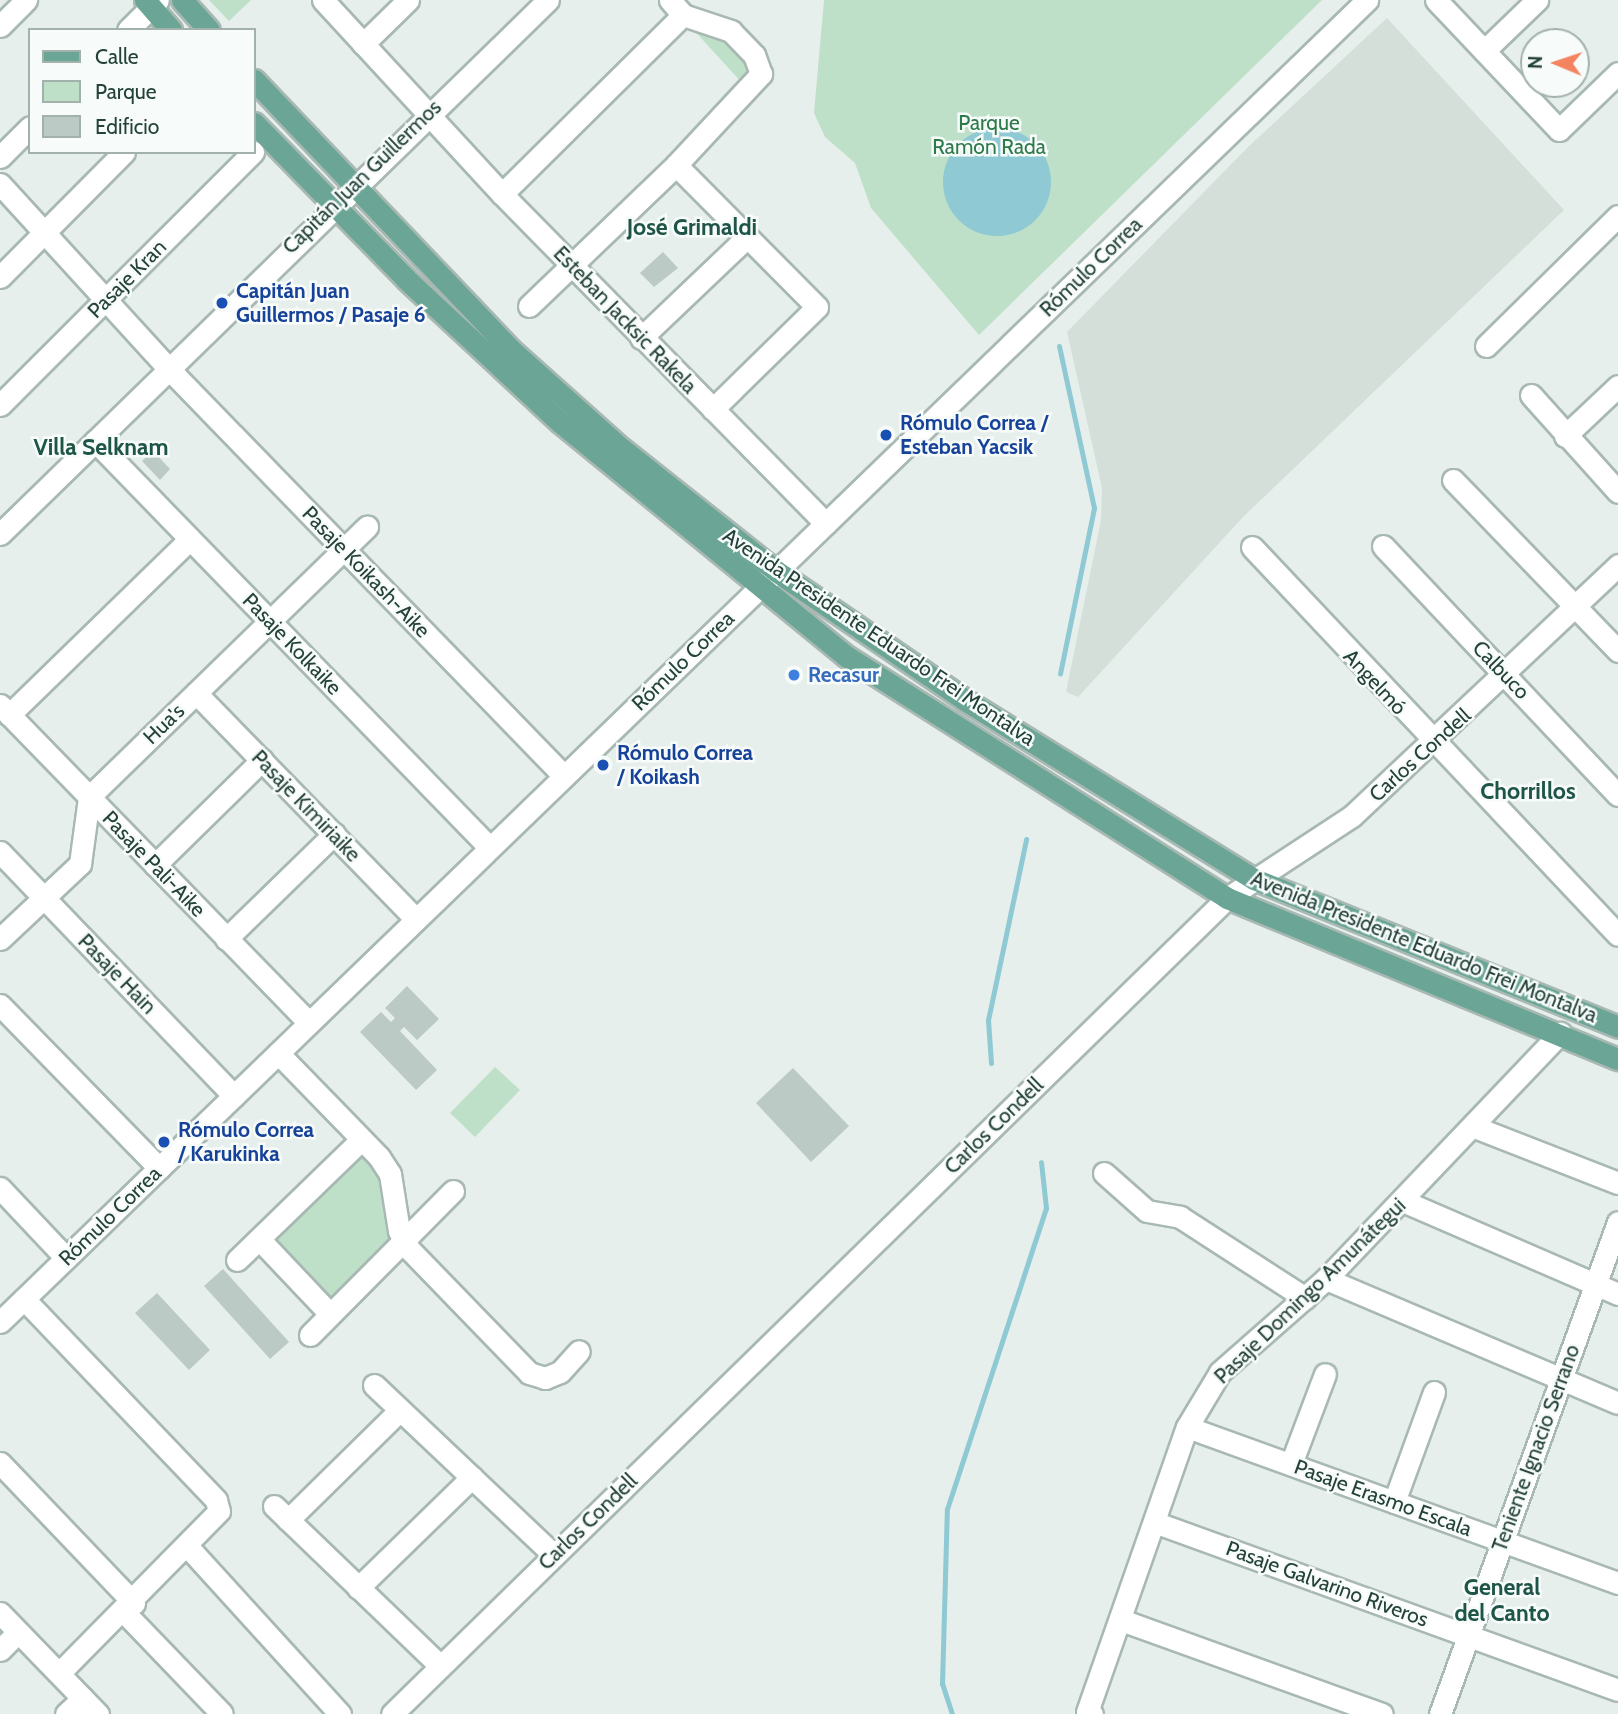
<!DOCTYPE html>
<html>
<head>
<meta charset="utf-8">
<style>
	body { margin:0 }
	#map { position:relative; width:1618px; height:1714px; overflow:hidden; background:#e6efeb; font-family:Cabin,sans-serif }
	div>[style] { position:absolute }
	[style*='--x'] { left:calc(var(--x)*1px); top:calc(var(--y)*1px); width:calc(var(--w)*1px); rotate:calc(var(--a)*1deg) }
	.built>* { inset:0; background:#d4dfda }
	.green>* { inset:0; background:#bfe0c8 }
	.water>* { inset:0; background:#8ec9d4 }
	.round { border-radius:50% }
	.stream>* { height:5px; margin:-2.5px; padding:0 2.5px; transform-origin:2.5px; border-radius:2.5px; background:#8ec9d4 }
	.building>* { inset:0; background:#bbcac4 }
	.roads { filter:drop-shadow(2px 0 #a8b8b2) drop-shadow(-2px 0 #a8b8b2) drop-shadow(0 2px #a8b8b2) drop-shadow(0 -2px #a8b8b2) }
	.minor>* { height:21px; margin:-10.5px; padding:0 10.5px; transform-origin:10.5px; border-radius:10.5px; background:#fff }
	.major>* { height:21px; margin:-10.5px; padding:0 10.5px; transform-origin:10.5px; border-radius:10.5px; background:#6aa596 }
	.dots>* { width:19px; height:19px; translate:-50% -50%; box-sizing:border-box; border:4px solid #f7fbf9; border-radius:50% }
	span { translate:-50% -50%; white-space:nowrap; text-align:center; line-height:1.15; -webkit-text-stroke:5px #f7fbf9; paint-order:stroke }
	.park-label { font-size:21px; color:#2d7a4b }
	.street-label { font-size:21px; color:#24423a }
	.transit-label { font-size:21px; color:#164399; font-weight:700 }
	.left { translate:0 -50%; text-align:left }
	.shop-label { font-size:21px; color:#366cbe; font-weight:700 }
	.neighbourhood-label { font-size:23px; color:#1f5548; font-weight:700 }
	.legend { position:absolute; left:28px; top:28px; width:228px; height:126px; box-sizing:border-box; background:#f7fbf9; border:2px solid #a3b1ad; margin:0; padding:9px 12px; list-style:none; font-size:21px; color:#24423a }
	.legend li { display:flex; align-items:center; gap:14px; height:35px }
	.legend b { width:35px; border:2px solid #a3b1ad }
	.north { position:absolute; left:1520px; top:28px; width:70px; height:70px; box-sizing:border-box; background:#f7fbf9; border:2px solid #a3b1ad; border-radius:50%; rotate:272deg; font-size:19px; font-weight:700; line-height:28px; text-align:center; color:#24423a }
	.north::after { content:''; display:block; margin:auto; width:24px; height:32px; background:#f4845f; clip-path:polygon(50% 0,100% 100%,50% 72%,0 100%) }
</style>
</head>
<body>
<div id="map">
	<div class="built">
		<i style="clip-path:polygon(1387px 18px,1564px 210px,1243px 517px,1078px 697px,1066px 692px,1101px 520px,1102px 488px,1067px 332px,1246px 149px)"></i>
	</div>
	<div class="green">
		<i style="clip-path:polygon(209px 0,251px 0,229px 21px)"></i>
		<i style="clip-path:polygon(824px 0,1322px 0,979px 335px,871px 208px,855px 163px,825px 137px,814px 113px)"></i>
		<i style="clip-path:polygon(691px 27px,724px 37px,752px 68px,743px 84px)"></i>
		<i style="clip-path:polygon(495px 1067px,520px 1090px,475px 1137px,450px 1113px)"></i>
		<i style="clip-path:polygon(361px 1151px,380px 1173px,392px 1239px,329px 1300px,273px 1238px)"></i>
	</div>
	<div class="water">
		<i class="round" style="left:943px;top:128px;width:108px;height:108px"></i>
	</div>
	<div class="stream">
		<i style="--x:1059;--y:346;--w:166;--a:77.8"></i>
		<i style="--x:1094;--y:508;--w:169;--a:101.6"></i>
		<i style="--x:991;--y:1063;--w:43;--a:-94"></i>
		<i style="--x:988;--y:1020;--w:185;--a:-78.1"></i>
		<i style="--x:952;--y:1714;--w:32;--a:-108"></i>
		<i style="--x:942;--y:1684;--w:175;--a:-88.4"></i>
		<i style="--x:947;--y:1509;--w:317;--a:-71.8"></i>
		<i style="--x:1046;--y:1208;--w:46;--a:-96.2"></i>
	</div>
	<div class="building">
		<i style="clip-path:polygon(663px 252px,678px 268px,654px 287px,640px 273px)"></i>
		<i style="clip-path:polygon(153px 451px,170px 469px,160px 480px,142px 461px)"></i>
		<i style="clip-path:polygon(407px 986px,439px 1019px,417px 1040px,404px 1027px,400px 1031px,437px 1070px,416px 1090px,360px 1032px,381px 1012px,391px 1022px,395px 1018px,385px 1008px)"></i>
		<i style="clip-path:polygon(793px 1068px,849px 1126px,811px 1162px,756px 1103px)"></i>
		<i style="clip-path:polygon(223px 1269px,289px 1342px,270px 1359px,204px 1286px)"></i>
		<i style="clip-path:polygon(157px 1293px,210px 1350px,189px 1370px,135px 1313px)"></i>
	</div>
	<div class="roads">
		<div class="minor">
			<i style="--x:323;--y:0;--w:264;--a:47.3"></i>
			<i style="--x:502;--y:194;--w:462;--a:45.5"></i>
			<i style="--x:1436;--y:0;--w:179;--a:46.6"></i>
			<i style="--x:1559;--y:130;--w:82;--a:-44"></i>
			<i style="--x:0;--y:26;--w:37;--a:-45"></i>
			<i style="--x:128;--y:30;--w:42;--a:-45"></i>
			<i style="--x:363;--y:44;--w:63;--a:-44.4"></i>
			<i style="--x:1484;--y:51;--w:74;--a:-43.9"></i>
			<i style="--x:0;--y:157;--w:42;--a:-45"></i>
			<i style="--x:676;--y:165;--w:200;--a:45.2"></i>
			<i style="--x:817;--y:307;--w:146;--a:135.6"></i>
			<i style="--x:0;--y:184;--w:249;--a:47.6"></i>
			<i style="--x:168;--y:368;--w:569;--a:45.86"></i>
			<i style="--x:502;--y:194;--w:255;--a:-44.7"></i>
			<i style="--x:0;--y:277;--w:176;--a:-45.2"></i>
			<i style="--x:529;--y:306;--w:204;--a:-43.8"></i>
			<i style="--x:676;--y:165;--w:125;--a:-47"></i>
			<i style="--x:761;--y:74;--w:20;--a:-110"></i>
			<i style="--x:754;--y:55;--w:33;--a:-134"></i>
			<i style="--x:731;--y:31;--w:51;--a:-161.6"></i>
			<i style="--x:683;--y:15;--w:20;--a:-131"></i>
			<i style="--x:641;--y:338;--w:146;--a:-43.6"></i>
			<i style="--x:1486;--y:346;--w:185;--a:-44.6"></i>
			<i style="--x:1531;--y:395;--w:130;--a:48.1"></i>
			<i style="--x:0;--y:405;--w:358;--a:-45"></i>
			<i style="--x:1565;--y:436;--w:73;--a:-43.3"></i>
			<i style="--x:95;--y:441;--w:567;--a:45.86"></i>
			<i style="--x:1453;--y:480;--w:238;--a:46"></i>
			<i style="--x:0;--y:534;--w:765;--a:-44.26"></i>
			<i style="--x:1383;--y:546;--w:342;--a:46.7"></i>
			<i style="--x:1252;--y:547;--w:533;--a:46.67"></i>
			<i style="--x:196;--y:693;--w:315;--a:45.8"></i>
			<i style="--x:0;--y:705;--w:443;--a:45.8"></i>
			<i style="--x:9;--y:715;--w:252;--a:-44.2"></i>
			<i style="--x:0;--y:852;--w:338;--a:46.2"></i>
			<i style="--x:155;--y:865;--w:150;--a:-44.5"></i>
			<i style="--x:0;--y:939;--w:110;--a:-43.2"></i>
			<i style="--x:80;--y:864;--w:68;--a:-82.3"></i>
			<i style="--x:89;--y:797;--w:388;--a:-44.2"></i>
			<i style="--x:226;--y:939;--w:151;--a:-44.2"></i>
			<i style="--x:0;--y:1005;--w:228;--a:45.7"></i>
			<i style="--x:278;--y:1053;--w:145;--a:45.8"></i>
			<i style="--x:379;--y:1157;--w:20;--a:57"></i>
			<i style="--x:390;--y:1174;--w:58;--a:81"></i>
			<i style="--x:399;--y:1231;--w:21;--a:61"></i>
			<i style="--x:409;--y:1249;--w:173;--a:45.9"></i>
			<i style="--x:529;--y:1373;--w:17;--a:17"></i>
			<i style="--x:545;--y:1378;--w:16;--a:-22"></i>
			<i style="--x:560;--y:1372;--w:28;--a:-48"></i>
			<i style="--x:1477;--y:1128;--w:151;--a:21.3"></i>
			<i style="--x:1104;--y:1173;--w:57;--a:41.5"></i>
			<i style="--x:1147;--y:1211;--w:34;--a:10"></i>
			<i style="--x:1180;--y:1217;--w:149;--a:32.9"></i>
			<i style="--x:0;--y:1188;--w:96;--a:46.7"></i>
			<i style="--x:1403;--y:1201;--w:234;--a:23.4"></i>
			<i style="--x:261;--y:1241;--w:100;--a:46.6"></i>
			<i style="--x:237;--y:1260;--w:173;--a:-44.1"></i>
			<i style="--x:1326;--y:1279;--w:317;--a:23"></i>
			<i style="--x:24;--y:1299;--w:278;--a:46.3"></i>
			<i style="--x:216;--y:1500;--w:11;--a:75"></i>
			<i style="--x:219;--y:1511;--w:228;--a:134.6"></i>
			<i style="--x:0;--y:1322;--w:1902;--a:-44.04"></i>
			<i style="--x:310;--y:1335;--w:203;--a:-45.2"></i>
			<i style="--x:374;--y:1385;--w:248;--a:43.4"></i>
			<i style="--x:1187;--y:1427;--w:458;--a:19.9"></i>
			<i style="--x:0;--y:1463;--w:194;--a:46.3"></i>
			<i style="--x:1291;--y:1464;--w:96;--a:-69.3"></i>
			<i style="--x:1394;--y:1502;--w:117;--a:-70"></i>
			<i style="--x:274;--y:1506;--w:231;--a:43.9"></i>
			<i style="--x:288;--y:1520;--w:157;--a:-44.5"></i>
			<i style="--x:1154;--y:1522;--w:493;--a:19.9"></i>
			<i style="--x:188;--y:1547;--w:226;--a:47.7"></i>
			<i style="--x:358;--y:1588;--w:159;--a:-44.2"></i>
			<i style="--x:124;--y:1612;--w:141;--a:46.1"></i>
			<i style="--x:0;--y:1613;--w:141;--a:45.9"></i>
			<i style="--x:1121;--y:1620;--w:277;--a:19.8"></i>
			<i style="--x:0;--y:1650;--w:25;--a:-45"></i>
			<i style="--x:66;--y:1714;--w:23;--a:-43"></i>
			<i style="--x:392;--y:1714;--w:1168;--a:-44.34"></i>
			<i style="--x:1227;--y:898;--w:149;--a:-33.3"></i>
			<i style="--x:1352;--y:816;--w:366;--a:-43.3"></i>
			<i style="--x:1092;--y:1714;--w:5;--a:-158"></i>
			<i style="--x:1087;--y:1712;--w:302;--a:-70.7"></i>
			<i style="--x:1187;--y:1427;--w:64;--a:-59"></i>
			<i style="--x:1220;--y:1372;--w:141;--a:-41.3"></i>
			<i style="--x:1326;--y:1279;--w:340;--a:-46.4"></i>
			<i style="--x:1440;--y:1714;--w:523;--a:-70.11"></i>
		</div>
		<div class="major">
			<i style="--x:145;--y:0;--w:40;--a:49"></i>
			<i style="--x:182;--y:0;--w:40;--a:48"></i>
			<i style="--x:254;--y:80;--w:371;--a:46.4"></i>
			<i style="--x:510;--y:349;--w:150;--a:41.8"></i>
			<i style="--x:622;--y:449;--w:196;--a:38.4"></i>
			<i style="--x:776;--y:571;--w:229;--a:34.3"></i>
			<i style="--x:965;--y:700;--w:340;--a:31.8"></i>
			<i style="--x:1254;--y:879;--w:393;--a:22.1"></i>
			<i style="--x:254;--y:123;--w:218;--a:45.7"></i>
			<i style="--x:406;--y:279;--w:210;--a:42.9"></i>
			<i style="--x:560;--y:422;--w:370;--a:39.3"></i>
			<i style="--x:846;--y:656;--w:451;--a:32.4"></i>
			<i style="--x:1227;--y:898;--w:423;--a:22.4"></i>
		</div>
	</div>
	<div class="dots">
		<i style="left:222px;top:303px;background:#1a4fb4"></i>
		<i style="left:886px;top:435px;background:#1a4fb4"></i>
		<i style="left:794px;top:675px;background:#3f7fe0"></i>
		<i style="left:603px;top:765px;background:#1a4fb4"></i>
		<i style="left:164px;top:1142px;background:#1a4fb4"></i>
	</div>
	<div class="park-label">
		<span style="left:989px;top:135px">Parque<br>Ramón Rada</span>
	</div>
	<div class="street-label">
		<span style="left:362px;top:177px;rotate:-44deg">Capitán Juan Guillermos</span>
		<span style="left:1091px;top:267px;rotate:-44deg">Rómulo Correa</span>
		<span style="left:127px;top:279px;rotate:-45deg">Pasaje Kran</span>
		<span style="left:625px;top:320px;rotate:46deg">Esteban Jacksic Rakela</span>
		<span style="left:366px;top:572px;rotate:46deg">Pasaje Koikash-Aike</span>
		<span style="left:879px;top:637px;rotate:34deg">Avenida Presidente Eduardo Frei Montalva</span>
		<span style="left:292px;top:644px;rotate:46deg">Pasaje Kolkaike</span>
		<span style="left:683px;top:661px;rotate:-44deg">Rómulo Correa</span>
		<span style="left:1501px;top:670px;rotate:46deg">Calbuco</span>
		<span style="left:1375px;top:682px;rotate:47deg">Angelmó</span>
		<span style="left:164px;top:724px;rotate:-44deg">Hua's</span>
		<span style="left:1420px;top:755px;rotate:-42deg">Carlos Condell</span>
		<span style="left:306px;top:806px;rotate:46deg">Pasaje Kimiriaike</span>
		<span style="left:154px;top:864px;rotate:46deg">Pasaje Pali-Aike</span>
		<span style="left:1424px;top:947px;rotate:22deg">Avenida Presidente Eduardo Frei Montalva</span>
		<span style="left:117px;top:974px;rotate:46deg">Pasaje Hain</span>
		<span style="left:994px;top:1126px;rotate:-44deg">Carlos Condell</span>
		<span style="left:110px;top:1216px;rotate:-44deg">Rómulo Correa</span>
		<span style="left:1310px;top:1291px;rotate:-44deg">Pasaje Domingo Amunátegui</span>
		<span style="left:1536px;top:1448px;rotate:-70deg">Teniente Ignacio Serrano</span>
		<span style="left:1383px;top:1498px;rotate:20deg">Pasaje Erasmo Escala</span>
		<span style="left:588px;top:1522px;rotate:-44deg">Carlos Condell</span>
		<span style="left:1327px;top:1584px;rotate:20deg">Pasaje Galvarino Riveros</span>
	</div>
	<div class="transit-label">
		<span class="left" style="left:236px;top:303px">Capitán Juan<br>Guillermos / Pasaje 6</span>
		<span class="left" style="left:900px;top:435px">Rómulo Correa /<br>Esteban Yacsik</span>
		<span class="left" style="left:617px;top:765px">Rómulo Correa<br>/ Koikash</span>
		<span class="left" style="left:178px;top:1142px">Rómulo Correa<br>/ Karukinka</span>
	</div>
	<div class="shop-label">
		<span class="left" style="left:808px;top:675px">Recasur</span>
	</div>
	<div class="neighbourhood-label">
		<span style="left:692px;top:227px">José Grimaldi</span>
		<span style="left:101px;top:447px">Villa Selknam</span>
		<span style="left:1528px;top:791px">Chorrillos</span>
		<span style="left:1502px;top:1600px">General<br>del Canto</span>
	</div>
	<ul class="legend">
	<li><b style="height:9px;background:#6aa596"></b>Calle</li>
	<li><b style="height:19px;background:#bfe0c8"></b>Parque</li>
	<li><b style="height:19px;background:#bbcac4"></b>Edificio</li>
	</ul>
	<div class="north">N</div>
</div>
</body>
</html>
